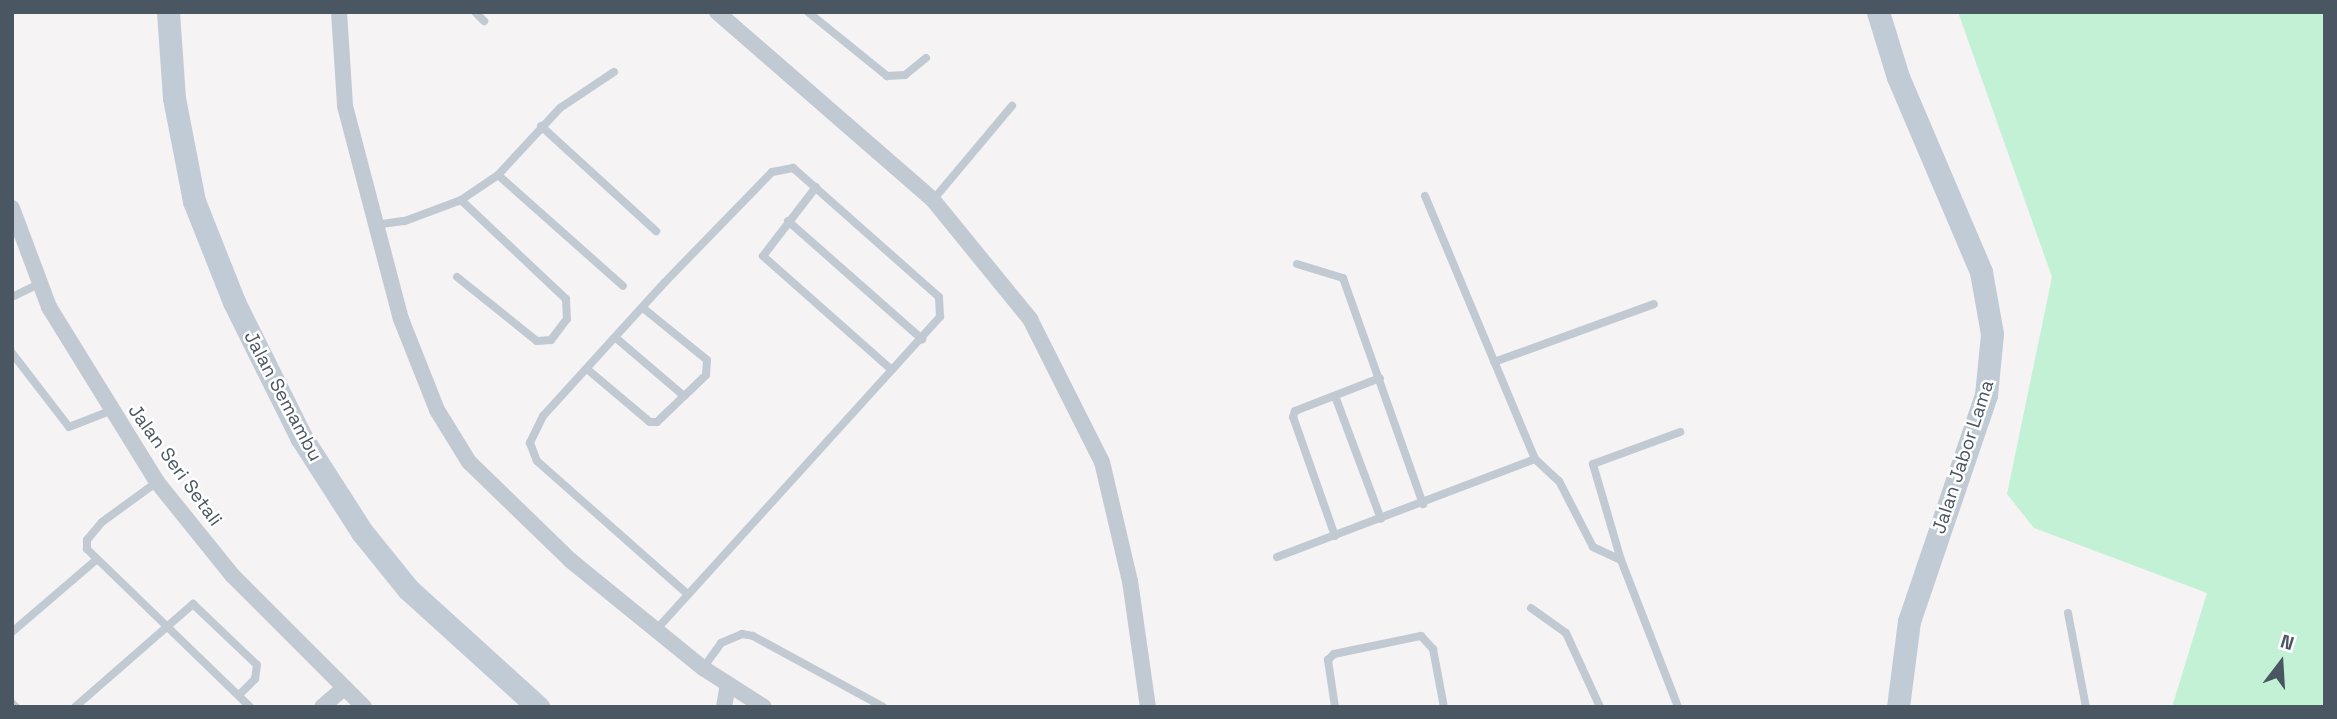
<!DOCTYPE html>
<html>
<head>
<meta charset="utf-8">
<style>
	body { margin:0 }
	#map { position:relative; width:2337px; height:719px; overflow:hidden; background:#f5f3f3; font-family:"Space Grotesk",sans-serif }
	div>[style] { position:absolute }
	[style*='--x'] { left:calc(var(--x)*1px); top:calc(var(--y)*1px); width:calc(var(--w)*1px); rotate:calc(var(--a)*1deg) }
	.green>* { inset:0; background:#c3f1d5 }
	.lane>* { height:8px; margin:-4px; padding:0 4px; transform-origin:4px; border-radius:4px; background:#c1cad2 }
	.street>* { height:16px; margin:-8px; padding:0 8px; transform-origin:8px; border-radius:8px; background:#c1cad2 }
	.secondary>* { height:23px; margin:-11.5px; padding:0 11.5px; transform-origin:11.5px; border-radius:11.5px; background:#c1cbd6 }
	span { translate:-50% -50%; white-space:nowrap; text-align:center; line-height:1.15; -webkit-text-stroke:5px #fff; paint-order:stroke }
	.street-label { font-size:19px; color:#4a5661 }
	.frame { position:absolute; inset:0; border:14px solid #4a5661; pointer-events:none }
	.north { position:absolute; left:2246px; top:628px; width:70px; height:70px; -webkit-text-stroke:5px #fff; paint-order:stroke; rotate:17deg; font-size:19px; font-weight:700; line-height:28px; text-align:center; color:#4a5661 }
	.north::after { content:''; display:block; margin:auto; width:24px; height:32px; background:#4a5661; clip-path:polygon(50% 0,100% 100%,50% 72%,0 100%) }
</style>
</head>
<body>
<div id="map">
	<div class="green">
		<i style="clip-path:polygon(1958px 12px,2325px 12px,2325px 707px,2172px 707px,2207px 593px,2034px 528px,2007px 494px,2052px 277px)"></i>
	</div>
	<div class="lane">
		<i style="--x:475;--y:12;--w:13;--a:45"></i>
		<i style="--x:808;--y:12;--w:102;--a:39"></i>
		<i style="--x:887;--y:76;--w:18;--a:-3"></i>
		<i style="--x:905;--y:75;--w:27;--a:-39"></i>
		<i style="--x:541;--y:126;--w:156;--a:42.4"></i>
		<i style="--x:498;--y:175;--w:167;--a:41.6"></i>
		<i style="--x:816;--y:187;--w:87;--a:127.5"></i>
		<i style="--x:763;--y:256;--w:172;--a:41.5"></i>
		<i style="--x:1425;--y:196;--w:285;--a:67.3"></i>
		<i style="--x:1535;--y:459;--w:33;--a:43"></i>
		<i style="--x:1559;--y:481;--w:74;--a:62.7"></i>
		<i style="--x:1593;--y:547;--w:31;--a:25"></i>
		<i style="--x:1621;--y:560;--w:158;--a:68.8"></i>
		<i style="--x:933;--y:200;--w:123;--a:-50"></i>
		<i style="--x:788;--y:221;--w:179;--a:41.4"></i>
		<i style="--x:375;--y:225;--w:30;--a:-8"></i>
		<i style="--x:405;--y:221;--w:60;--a:-20.6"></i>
		<i style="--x:461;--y:200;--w:45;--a:-34"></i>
		<i style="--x:498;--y:175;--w:91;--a:-47.2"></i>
		<i style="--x:560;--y:108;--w:65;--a:-33.7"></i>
		<i style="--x:1297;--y:264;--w:48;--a:16.9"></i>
		<i style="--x:1343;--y:278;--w:240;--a:70.5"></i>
		<i style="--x:457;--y:277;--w:102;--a:38.7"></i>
		<i style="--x:537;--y:341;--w:14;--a:-4"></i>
		<i style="--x:551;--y:340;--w:26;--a:-53"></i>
		<i style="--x:567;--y:319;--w:20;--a:-93"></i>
		<i style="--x:566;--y:299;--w:144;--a:-136.7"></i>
		<i style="--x:12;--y:297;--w:30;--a:-26"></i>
		<i style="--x:643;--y:308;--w:82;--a:39.1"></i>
		<i style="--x:707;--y:360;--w:15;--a:94"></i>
		<i style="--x:706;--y:375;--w:30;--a:136"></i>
		<i style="--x:12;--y:353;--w:93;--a:52.4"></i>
		<i style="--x:69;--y:427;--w:44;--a:-21.3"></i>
		<i style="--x:1494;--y:362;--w:170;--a:-19.9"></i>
		<i style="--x:587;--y:369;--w:82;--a:40.1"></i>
		<i style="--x:650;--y:422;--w:7;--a:0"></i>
		<i style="--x:657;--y:422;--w:37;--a:-44"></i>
		<i style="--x:684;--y:396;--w:89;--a:-139.5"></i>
		<i style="--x:1335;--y:396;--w:131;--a:69.5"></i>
		<i style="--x:157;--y:482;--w:68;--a:144"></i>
		<i style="--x:102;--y:522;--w:23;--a:130"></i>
		<i style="--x:87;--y:540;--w:9;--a:90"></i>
		<i style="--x:87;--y:549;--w:227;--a:44.1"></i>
		<i style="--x:1335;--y:536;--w:126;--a:-109.4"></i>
		<i style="--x:1293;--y:417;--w:6;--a:-72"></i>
		<i style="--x:1295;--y:411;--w:91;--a:-21.2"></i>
		<i style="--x:1277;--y:557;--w:276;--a:-20.8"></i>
		<i style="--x:1621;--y:560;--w:100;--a:-106.3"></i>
		<i style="--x:1593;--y:464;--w:93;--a:-20.2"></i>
		<i style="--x:1531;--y:608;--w:43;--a:35.5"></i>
		<i style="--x:1566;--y:633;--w:81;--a:65.3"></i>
		<i style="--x:2068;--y:613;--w:96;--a:79.2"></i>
		<i style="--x:656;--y:630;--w:423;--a:-47.8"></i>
		<i style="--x:940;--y:317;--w:20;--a:-93"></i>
		<i style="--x:939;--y:297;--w:195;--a:-138.5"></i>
		<i style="--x:793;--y:168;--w:21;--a:169"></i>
		<i style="--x:772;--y:172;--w:153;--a:134.2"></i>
		<i style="--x:665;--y:282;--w:181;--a:132.3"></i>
		<i style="--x:543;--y:416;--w:30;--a:116"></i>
		<i style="--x:530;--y:443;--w:19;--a:69"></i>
		<i style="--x:537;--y:461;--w:199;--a:41.5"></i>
		<i style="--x:12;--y:632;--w:111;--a:-40.6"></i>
		<i style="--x:703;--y:668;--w:31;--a:-54"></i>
		<i style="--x:721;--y:643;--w:23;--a:-23"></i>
		<i style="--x:742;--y:634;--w:11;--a:10"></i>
		<i style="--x:753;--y:636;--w:148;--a:28.6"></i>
		<i style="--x:12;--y:703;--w:6;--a:45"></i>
		<i style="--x:75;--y:707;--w:157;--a:-41.1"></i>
		<i style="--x:193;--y:604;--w:88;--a:43.6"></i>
		<i style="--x:257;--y:665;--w:14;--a:98"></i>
		<i style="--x:255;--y:679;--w:23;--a:135"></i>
		<i style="--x:1335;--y:707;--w:48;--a:-98.5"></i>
		<i style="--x:1328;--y:660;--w:8;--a:-45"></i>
		<i style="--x:1334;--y:654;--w:89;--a:-11.7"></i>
		<i style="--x:1421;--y:636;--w:18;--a:47"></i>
		<i style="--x:1433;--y:649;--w:59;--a:79.3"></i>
	</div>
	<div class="street">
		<i style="--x:339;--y:12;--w:94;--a:86.3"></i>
		<i style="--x:345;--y:106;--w:220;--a:75.3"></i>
		<i style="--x:401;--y:319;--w:98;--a:68.4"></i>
		<i style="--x:437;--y:410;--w:61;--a:58.4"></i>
		<i style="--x:469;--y:462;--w:141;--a:44.1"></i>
		<i style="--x:570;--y:560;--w:171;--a:39.1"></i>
		<i style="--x:703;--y:668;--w:72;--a:32.6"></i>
		<i style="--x:717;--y:12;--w:286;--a:41"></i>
		<i style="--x:933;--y:200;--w:154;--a:50.8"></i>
		<i style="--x:1030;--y:319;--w:160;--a:63.3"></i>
		<i style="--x:1102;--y:462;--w:122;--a:76.8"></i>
		<i style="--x:1130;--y:581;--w:127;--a:81.9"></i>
		<i style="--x:12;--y:208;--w:106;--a:69.5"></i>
		<i style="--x:49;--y:307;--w:206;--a:58.3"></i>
		<i style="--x:157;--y:482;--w:119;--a:51.1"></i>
		<i style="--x:232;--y:575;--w:187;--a:45"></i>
		<i style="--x:322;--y:707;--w:29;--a:-41"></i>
		<i style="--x:724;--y:707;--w:22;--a:-80"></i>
	</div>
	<div class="secondary">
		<i style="--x:168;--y:12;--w:86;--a:86"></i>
		<i style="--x:174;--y:98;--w:105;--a:79"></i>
		<i style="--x:194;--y:201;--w:109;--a:68.4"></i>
		<i style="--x:234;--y:302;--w:151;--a:63.6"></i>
		<i style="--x:301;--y:437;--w:113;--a:57.3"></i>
		<i style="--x:362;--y:532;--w:73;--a:51.1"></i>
		<i style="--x:408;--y:589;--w:176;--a:42.2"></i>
		<i style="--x:1878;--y:12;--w:68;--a:72.9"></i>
		<i style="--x:1898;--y:77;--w:212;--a:66.9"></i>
		<i style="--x:1981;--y:272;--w:63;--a:79.9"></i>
		<i style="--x:1992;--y:334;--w:61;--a:95.6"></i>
		<i style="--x:1986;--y:395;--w:239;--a:108.8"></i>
		<i style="--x:1909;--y:621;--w:87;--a:97.3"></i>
	</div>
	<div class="street-label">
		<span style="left:283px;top:396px;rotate:62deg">Jalan Semambu</span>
		<span style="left:1963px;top:457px;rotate:-72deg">Jalan Jabor Lama</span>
		<span style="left:175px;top:465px;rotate:54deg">Jalan Seri Setali</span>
	</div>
	<div class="frame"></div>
	<div class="north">N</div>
</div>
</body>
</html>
